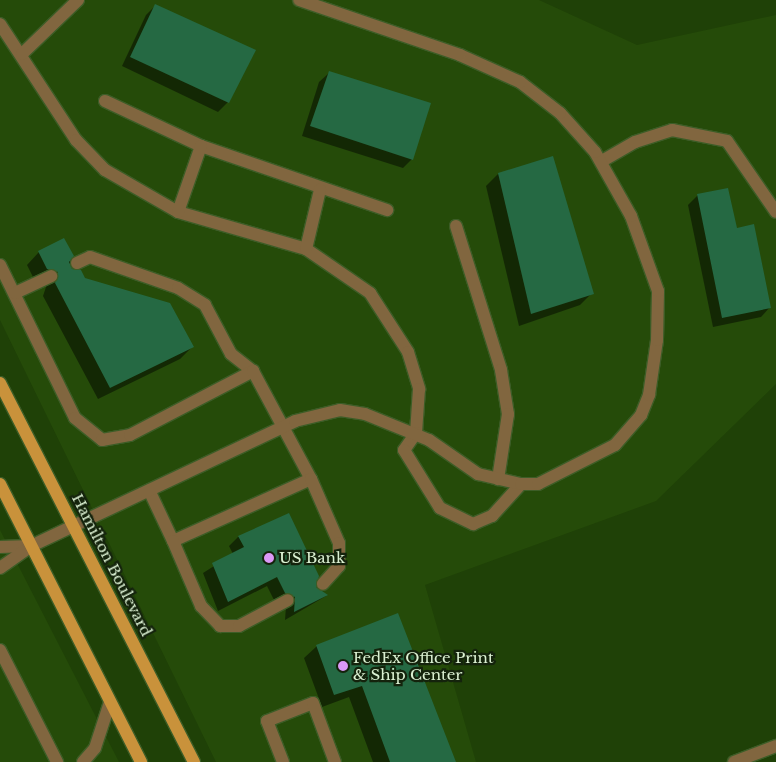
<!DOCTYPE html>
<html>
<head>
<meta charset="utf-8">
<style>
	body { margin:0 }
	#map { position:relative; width:776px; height:762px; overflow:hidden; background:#1f4107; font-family:"Libre Baskerville",serif }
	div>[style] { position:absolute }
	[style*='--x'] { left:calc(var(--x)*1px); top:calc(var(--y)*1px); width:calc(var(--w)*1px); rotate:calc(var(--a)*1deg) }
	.built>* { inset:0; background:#254b09 }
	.shadow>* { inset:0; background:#0007 }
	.building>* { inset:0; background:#256943 }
	.roads { filter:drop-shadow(1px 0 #3d5d27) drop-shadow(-1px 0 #3d5d27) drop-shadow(0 1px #3d5d27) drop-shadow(0 -1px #3d5d27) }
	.lane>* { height:12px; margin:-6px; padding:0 6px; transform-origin:6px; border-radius:6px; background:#81663f }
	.street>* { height:12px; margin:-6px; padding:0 6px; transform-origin:6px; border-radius:6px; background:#81663f }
	.primary>* { height:12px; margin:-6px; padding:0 6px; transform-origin:6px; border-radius:6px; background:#c9923b }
	.dots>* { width:14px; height:14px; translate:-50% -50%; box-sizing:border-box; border:2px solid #14230c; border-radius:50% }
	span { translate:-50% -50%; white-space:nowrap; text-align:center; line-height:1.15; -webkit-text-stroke:4.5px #14230c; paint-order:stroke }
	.poi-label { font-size:15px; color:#dbf0d2 }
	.left { translate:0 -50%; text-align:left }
	.street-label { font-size:15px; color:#dbf0d2 }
</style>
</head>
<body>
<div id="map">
	<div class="built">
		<i style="clip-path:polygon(0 0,539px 0,637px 45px,776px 15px,776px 384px,656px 501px,425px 585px,476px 762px,216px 762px,0 320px)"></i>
		<i style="clip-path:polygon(0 530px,119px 762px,0 762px)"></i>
	</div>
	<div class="shadow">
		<i style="clip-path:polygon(155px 6px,228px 102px,218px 112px,122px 66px,146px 15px)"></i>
		<i style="clip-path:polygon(329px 73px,412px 159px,403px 168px,302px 136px,319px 82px)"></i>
		<i style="clip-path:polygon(498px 174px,592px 293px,580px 305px,519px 326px,486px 186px)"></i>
		<i style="clip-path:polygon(698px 195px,736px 229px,770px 307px,761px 317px,713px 327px,688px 205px)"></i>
		<i style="clip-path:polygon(39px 252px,72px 256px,68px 268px,193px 346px,180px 359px,98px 399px,43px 296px,47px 284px,35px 281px,27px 265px)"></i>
		<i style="clip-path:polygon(288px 514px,314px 588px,326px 596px,285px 620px,286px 606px,275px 602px,267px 586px,218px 611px,203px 573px,233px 554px,229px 546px,238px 537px)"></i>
		<i style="clip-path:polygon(317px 646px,455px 762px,373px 762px,349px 697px,322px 707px,304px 658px)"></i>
	</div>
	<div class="building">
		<i style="clip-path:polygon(155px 4px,256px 50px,229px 103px,130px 57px)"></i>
		<i style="clip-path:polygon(329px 71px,431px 103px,413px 160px,310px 126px)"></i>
		<i style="clip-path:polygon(553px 156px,594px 294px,531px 314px,498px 173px)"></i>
		<i style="clip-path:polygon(728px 188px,737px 228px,754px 224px,771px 308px,722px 318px,697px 194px)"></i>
		<i style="clip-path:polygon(64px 238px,74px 256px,69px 262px,72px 269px,81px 270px,85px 278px,170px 303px,194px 347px,110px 388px,55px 283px,58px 272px,47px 269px,38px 251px)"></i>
		<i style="clip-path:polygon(289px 513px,319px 576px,316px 587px,328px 595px,294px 612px,295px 597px,285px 593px,277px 577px,228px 602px,212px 563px,244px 547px,238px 536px)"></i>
		<i style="clip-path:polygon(398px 613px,456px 762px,390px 762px,362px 686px,334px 695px,316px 645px)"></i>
	</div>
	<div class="roads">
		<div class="lane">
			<i style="--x:0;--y:24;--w:139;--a:56.8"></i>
			<i style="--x:76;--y:140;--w:42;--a:46"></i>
			<i style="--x:105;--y:170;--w:84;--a:29.9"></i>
			<i style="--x:178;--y:212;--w:133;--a:16.1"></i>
			<i style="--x:306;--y:249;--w:78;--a:34.5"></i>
			<i style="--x:370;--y:293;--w:70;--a:57.2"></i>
			<i style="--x:408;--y:352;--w:39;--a:73"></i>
			<i style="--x:419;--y:389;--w:44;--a:93.9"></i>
			<i style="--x:416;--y:433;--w:21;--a:125"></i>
			<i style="--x:404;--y:450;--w:68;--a:58.2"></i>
			<i style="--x:440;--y:508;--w:37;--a:26"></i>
			<i style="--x:473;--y:524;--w:21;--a:-23"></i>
			<i style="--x:492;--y:516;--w:43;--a:-47.8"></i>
			<i style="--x:22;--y:54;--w:78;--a:-44"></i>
			<i style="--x:105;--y:101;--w:106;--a:25.1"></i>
			<i style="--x:201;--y:146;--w:197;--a:19"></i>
			<i style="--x:602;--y:161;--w:38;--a:-30"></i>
			<i style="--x:635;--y:142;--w:39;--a:-18"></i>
			<i style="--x:672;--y:130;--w:56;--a:11.3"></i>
			<i style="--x:727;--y:141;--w:86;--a:55.4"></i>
			<i style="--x:178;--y:212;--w:70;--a:-70.8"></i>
			<i style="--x:456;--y:226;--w:151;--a:72.6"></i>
			<i style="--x:501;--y:370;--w:45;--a:81"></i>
			<i style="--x:508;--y:414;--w:66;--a:98.7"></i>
			<i style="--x:306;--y:249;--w:61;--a:-76.7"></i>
			<i style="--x:77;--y:263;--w:14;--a:-25"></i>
			<i style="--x:90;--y:257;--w:93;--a:19.4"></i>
			<i style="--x:178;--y:288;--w:32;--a:32"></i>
			<i style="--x:205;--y:305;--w:55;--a:62"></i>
			<i style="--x:231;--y:354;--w:28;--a:38"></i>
			<i style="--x:0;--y:265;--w:170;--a:63.9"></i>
			<i style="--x:75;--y:418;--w:35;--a:39"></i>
			<i style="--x:102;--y:440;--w:28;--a:-10"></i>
			<i style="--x:130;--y:435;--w:139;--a:-27.5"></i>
			<i style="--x:253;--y:371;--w:123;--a:61.8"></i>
			<i style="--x:311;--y:479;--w:151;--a:155.8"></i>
			<i style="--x:173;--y:541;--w:56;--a:-115.2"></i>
			<i style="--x:15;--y:293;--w:40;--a:-25"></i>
			<i style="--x:311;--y:479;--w:70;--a:66.4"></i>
			<i style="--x:339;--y:543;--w:23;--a:90"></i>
			<i style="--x:339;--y:566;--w:24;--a:132"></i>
			<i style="--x:173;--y:541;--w:71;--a:66.7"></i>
			<i style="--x:201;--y:606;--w:28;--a:46"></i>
			<i style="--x:220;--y:626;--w:19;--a:0"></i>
			<i style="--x:239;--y:626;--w:55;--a:-28"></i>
			<i style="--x:0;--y:547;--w:31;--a:-2"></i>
			<i style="--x:0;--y:568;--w:38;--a:-35"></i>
			<i style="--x:31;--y:546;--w:292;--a:-25.3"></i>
			<i style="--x:295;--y:421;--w:46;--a:-13.7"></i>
			<i style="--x:340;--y:410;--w:25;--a:9"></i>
			<i style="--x:365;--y:414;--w:69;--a:22.1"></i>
			<i style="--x:429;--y:440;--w:60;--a:34.8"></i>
			<i style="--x:478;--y:474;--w:44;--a:13.1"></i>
			<i style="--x:521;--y:484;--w:17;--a:0"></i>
			<i style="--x:538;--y:484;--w:86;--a:-26.9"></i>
			<i style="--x:615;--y:445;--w:40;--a:-49"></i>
			<i style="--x:641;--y:415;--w:22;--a:-68"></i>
			<i style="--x:649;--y:395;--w:56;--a:-81.7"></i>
			<i style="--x:657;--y:340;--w:49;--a:-88.8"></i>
			<i style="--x:658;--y:291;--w:80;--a:-109.8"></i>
			<i style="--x:631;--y:216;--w:73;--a:-119.4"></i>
			<i style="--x:595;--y:152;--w:52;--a:-131.9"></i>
			<i style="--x:560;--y:113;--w:51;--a:-142.2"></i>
			<i style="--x:520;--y:82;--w:66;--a:-155.8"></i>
			<i style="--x:460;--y:55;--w:170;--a:-161.1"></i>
			<i style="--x:0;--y:650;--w:126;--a:63"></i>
			<i style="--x:83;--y:762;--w:18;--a:-49"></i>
			<i style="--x:95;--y:748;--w:48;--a:-71.9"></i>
			<i style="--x:283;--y:762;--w:44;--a:-111.3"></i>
			<i style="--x:267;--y:721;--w:49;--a:-21.4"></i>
			<i style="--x:313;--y:703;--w:63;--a:69.6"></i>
		</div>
		<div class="street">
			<i style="--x:734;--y:762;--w:45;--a:-20.9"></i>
		</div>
		<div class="primary">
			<i style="--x:0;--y:383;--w:426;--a:62.9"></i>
			<i style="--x:0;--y:484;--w:312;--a:63.1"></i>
		</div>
	</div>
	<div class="dots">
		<i style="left:269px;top:558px;background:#db99f6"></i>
		<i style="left:343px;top:666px;background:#db99f6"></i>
	</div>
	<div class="poi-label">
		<span class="left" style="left:279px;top:558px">US Bank</span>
		<span class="left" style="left:353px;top:666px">FedEx Office Print<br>&amp; Ship Center</span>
	</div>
	<div class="street-label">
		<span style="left:112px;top:565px;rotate:63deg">Hamilton Boulevard</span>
	</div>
</div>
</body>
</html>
